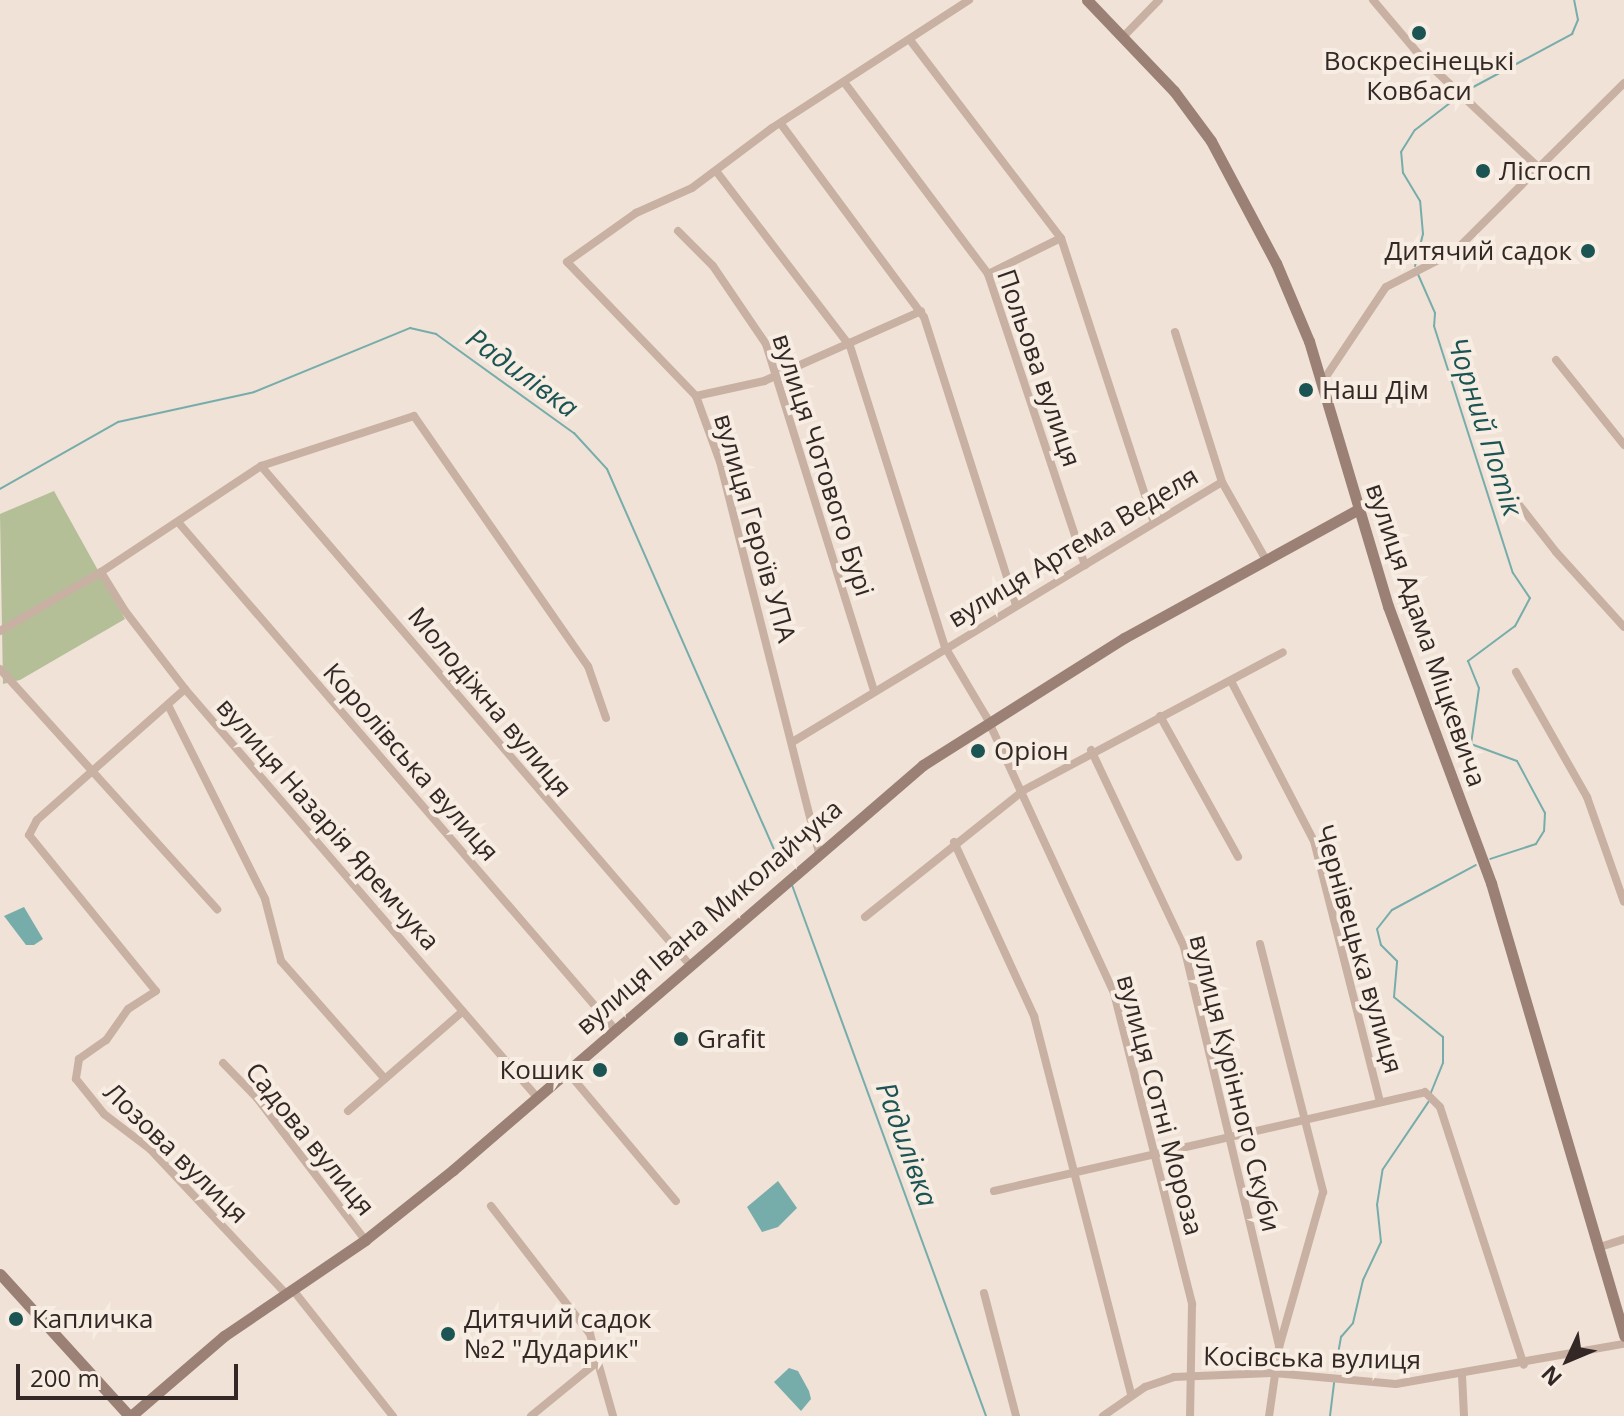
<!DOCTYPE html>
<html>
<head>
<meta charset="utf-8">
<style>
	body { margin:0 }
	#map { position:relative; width:1624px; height:1416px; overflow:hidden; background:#f0e2d7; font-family:"Open Sans",sans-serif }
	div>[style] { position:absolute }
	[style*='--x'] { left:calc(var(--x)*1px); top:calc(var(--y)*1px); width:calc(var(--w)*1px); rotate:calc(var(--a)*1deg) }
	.green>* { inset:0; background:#b4bf97 }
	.water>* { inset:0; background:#76adab }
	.stream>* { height:2px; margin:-1px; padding:0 1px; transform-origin:1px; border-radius:1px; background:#76adab }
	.street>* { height:8px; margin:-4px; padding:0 4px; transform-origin:4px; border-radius:4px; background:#c8b1a3 }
	.secondary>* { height:11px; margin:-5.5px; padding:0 5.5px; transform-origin:5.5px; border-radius:5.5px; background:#9b8075 }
	.dots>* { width:22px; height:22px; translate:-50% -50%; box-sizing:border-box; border:4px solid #f8ede3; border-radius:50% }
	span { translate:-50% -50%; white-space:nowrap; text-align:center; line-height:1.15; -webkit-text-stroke:8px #f8ede3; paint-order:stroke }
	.poi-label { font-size:26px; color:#332825 }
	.left { translate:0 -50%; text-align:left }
	.right { translate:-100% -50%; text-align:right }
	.street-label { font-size:26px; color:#332825 }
	.water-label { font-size:28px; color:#1c5353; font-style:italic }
	.north { position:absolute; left:1528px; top:1320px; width:80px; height:80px; -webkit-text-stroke:6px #f8ede3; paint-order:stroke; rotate:226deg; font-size:22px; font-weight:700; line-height:32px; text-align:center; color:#332825 }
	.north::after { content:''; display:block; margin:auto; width:28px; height:36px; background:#332825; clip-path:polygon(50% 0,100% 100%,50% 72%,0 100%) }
	.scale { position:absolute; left:16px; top:1364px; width:222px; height:36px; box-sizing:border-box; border:4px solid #332825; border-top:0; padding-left:10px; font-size:24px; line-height:28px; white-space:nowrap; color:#332825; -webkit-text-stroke:6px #f8ede3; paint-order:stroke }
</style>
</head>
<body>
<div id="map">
	<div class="green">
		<i style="clip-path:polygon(54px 491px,125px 619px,20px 680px,3px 684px,0 514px)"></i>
	</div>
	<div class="water">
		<i style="clip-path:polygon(24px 907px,43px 939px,34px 945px,26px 945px,4px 916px)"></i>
		<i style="clip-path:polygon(778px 1181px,797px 1208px,778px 1227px,762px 1232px,747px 1207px)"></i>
		<i style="clip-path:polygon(789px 1368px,798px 1371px,809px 1391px,811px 1399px,801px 1411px,774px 1382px)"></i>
	</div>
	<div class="stream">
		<i style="--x:1464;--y:92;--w:123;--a:-28.2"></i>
		<i style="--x:1572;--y:34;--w:15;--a:-67"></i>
		<i style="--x:1578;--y:20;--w:20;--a:-101"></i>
		<i style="--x:1415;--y:266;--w:33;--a:-76"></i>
		<i style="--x:1423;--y:234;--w:33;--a:-95"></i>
		<i style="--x:1420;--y:201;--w:33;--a:-121"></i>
		<i style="--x:1403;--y:173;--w:21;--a:-95"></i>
		<i style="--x:1401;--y:152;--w:26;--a:-58"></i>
		<i style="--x:1415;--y:130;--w:56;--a:-37.7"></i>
		<i style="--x:1417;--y:272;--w:45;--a:66.3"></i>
		<i style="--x:1435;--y:313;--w:13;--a:94"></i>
		<i style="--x:1434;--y:326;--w:259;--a:72.3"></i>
		<i style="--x:1513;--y:573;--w:30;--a:56"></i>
		<i style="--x:1530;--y:598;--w:32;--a:118"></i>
		<i style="--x:1515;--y:626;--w:59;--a:143.3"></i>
		<i style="--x:1468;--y:661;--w:29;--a:68"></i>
		<i style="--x:1479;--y:688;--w:57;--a:98.1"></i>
		<i style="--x:1471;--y:744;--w:49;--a:20.3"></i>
		<i style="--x:1517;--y:761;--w:59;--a:61.7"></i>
		<i style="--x:1545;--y:813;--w:18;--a:93"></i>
		<i style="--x:1544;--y:831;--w:15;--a:122"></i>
		<i style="--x:1536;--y:844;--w:48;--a:161.9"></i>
		<i style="--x:0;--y:489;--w:136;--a:-29.6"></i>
		<i style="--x:118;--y:422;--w:139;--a:-12.4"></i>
		<i style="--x:254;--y:392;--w:169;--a:-22.3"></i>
		<i style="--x:410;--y:328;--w:27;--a:13"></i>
		<i style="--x:436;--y:334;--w:170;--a:35.7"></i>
		<i style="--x:574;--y:433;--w:49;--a:47.5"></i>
		<i style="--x:607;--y:469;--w:437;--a:66.3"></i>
		<i style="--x:792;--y:885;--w:565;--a:69.93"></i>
		<i style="--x:1430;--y:1095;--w:35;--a:-68"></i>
		<i style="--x:1443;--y:1063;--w:26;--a:-90"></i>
		<i style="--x:1443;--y:1037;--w:63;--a:-140.8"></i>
		<i style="--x:1394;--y:997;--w:36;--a:-85"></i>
		<i style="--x:1397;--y:961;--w:23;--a:-135"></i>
		<i style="--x:1381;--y:945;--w:16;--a:-104"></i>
		<i style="--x:1377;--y:929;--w:24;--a:-52"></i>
		<i style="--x:1392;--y:910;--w:95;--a:-28.2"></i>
		<i style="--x:1335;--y:1371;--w:35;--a:-80"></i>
		<i style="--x:1341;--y:1337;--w:18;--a:-49"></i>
		<i style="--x:1353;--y:1323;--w:44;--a:-76.9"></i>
		<i style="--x:1363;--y:1280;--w:42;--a:-64.7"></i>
		<i style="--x:1381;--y:1242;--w:37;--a:-96"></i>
		<i style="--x:1377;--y:1205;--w:36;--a:-81"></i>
		<i style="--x:1383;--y:1169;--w:82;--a:-55.9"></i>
		<i style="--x:1330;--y:1416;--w:34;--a:-83"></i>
	</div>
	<div class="street">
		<i style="--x:1373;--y:0;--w:76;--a:49.8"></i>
		<i style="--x:1422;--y:58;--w:162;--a:43.2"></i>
		<i style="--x:1122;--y:38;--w:53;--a:-45.8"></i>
		<i style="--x:910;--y:40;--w:249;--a:52.7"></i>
		<i style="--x:1061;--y:238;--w:299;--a:71.9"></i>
		<i style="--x:844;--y:82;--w:240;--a:53.1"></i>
		<i style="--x:988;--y:274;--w:307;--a:71.6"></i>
		<i style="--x:781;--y:124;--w:240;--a:53.5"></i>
		<i style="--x:924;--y:317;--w:303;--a:72.3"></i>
		<i style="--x:716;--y:171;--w:220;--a:52.6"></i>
		<i style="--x:850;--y:346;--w:316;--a:72.5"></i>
		<i style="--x:945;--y:647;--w:82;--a:59.4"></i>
		<i style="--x:987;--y:718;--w:303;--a:65.2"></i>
		<i style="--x:1114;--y:993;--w:321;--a:75.9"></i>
		<i style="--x:1192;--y:1304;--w:112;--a:91"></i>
		<i style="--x:678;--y:231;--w:49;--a:45"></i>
		<i style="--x:713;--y:266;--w:94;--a:55.8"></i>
		<i style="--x:766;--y:344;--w:362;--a:72.7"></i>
		<i style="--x:988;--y:274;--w:81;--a:-26.3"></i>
		<i style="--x:1175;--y:332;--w:157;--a:72.6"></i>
		<i style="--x:1222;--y:482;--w:87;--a:60.5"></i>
		<i style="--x:1556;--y:360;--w:109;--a:51.3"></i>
		<i style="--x:1323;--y:381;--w:113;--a:-56.2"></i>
		<i style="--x:1386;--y:287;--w:76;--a:-27.2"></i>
		<i style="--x:1454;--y:252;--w:240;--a:-44.8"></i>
		<i style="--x:696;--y:396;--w:70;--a:-12.4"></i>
		<i style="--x:764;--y:381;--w:172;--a:-24"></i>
		<i style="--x:261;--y:466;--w:657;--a:49.32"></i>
		<i style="--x:1491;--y:469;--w:105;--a:51.9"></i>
		<i style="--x:1556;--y:552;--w:101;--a:47.8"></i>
		<i style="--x:178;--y:522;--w:668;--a:49.25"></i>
		<i style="--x:101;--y:572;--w:46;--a:58.4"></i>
		<i style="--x:125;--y:611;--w:98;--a:52.4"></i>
		<i style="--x:185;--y:689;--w:537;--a:49.23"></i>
		<i style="--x:0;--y:631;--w:117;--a:-30.3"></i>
		<i style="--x:101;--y:572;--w:192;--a:-33.5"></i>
		<i style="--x:261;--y:466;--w:161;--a:-18.1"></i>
		<i style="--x:414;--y:416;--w:305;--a:55.2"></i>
		<i style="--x:588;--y:666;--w:55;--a:70.9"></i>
		<i style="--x:0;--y:669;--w:324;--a:47.9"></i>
		<i style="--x:1516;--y:672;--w:144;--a:60.4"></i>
		<i style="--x:1587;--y:797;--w:111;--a:70.6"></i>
		<i style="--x:1231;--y:681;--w:180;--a:62.6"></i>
		<i style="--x:1314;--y:841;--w:268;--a:75.8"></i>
		<i style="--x:185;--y:689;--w:198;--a:138.5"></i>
		<i style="--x:37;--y:820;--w:17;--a:118"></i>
		<i style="--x:29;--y:835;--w:201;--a:50.9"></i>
		<i style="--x:156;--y:991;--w:33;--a:147"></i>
		<i style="--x:128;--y:1009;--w:38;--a:125"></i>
		<i style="--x:106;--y:1040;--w:33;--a:145"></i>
		<i style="--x:79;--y:1059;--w:20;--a:99"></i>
		<i style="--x:76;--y:1079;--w:45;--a:51.3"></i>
		<i style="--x:104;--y:1114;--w:58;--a:37.3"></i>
		<i style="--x:150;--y:1149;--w:199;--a:46.8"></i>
		<i style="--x:168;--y:705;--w:217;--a:63.4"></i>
		<i style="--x:265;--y:899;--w:64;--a:75.5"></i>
		<i style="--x:281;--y:961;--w:157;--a:48.6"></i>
		<i style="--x:1160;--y:716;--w:161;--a:61"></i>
		<i style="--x:794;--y:741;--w:500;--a:-31.18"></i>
		<i style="--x:1091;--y:750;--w:218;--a:64.7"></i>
		<i style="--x:1184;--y:947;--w:411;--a:76.6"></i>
		<i style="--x:954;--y:842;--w:192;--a:65.3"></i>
		<i style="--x:1034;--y:1016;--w:391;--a:75.6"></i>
		<i style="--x:819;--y:853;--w:403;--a:-104.2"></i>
		<i style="--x:720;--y:462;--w:70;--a:-110"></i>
		<i style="--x:696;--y:396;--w:186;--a:-133.9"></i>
		<i style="--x:567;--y:262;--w:85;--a:-35.4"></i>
		<i style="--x:636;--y:213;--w:61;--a:-24.1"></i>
		<i style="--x:692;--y:188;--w:100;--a:-36.9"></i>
		<i style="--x:772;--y:128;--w:235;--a:-33"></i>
		<i style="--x:865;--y:917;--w:203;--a:-38.6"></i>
		<i style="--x:1024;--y:790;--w:293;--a:-28"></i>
		<i style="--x:1260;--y:944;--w:256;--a:75.7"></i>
		<i style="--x:1323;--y:1192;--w:161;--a:105.8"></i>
		<i style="--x:1279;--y:1347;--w:70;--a:98.2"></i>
		<i style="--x:223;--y:1063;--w:49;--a:45.8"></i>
		<i style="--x:257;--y:1098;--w:178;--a:52.7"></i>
		<i style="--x:566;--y:1070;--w:171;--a:50"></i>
		<i style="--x:348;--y:1111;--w:152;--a:-41"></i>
		<i style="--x:994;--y:1191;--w:442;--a:-12.9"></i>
		<i style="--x:1425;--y:1092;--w:21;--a:45"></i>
		<i style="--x:1440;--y:1107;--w:271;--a:72"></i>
		<i style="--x:491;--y:1206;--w:162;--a:52.3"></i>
		<i style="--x:590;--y:1334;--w:85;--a:74.3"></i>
		<i style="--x:1597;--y:1248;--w:28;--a:-18"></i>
		<i style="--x:293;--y:1290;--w:161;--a:51.6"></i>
		<i style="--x:984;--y:1293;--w:127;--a:75.4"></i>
		<i style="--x:1462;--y:1375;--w:41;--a:87.2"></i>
		<i style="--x:531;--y:1416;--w:84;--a:-39.2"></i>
		<i style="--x:1103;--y:1416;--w:51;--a:-34.6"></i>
		<i style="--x:1145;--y:1387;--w:31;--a:-19"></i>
		<i style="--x:1174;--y:1377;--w:100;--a:-2.3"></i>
		<i style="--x:1274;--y:1373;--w:122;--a:5.2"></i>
		<i style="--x:1396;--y:1384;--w:231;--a:-10"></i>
	</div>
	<div class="secondary">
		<i style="--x:1087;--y:0;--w:126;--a:46.3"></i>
		<i style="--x:1174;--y:91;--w:62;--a:53.5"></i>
		<i style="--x:1211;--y:141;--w:138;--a:62"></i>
		<i style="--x:1276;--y:263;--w:85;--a:67.1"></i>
		<i style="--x:1309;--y:341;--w:277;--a:73.4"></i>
		<i style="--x:1388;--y:606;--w:296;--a:69.6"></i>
		<i style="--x:1491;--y:883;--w:472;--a:73.6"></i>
		<i style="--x:0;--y:1274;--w:192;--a:47.7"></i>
		<i style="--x:131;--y:1416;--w:123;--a:-40.7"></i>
		<i style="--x:224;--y:1336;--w:171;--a:-34.2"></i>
		<i style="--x:365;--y:1240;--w:112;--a:-38.5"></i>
		<i style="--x:453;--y:1170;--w:620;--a:-40.75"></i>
		<i style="--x:923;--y:765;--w:238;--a:-32.3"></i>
		<i style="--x:1124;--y:638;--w:266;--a:-28.8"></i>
	</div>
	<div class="dots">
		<i style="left:1419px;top:33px;background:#1c5353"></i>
		<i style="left:1483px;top:171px;background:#1c5353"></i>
		<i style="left:1588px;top:251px;background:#1c5353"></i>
		<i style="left:1306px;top:390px;background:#1c5353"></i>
		<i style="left:978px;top:751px;background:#1c5353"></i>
		<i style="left:681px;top:1039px;background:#1c5353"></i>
		<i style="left:600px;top:1070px;background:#1c5353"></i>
		<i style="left:16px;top:1319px;background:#1c5353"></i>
		<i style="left:448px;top:1334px;background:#1c5353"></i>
	</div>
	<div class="poi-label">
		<span style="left:1419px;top:76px">Воскресінецькі<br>Ковбаси</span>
		<span class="left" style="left:1499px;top:171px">Лісгосп</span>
		<span class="right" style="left:1572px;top:251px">Дитячий садок</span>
		<span class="left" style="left:1322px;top:390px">Наш Дім</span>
		<span class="left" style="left:994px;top:751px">Оріон</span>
		<span class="left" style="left:697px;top:1039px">Grafit</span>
		<span class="right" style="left:584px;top:1070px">Кошик</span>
		<span class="left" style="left:32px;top:1319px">Капличка</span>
		<span class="left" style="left:464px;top:1334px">Дитячий садок<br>№2 "Дударик"</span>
	</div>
	<div class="street-label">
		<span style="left:1039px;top:368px;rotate:71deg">Польова вулиця</span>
		<span style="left:823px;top:465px;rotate:72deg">вулиця Чотового Бурі</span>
		<span style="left:755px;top:528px;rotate:74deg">вулиця Героїв УПА</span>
		<span style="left:1073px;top:547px;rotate:-31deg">вулиця Артема Веделя</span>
		<span style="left:1426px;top:635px;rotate:71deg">вулиця Адама Міцкевича</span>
		<span style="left:490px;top:702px;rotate:50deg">Молодіжна вулиця</span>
		<span style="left:411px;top:762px;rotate:49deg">Королівська вулиця</span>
		<span style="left:328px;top:824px;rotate:49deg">вулиця Назарія Яремчука</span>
		<span style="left:709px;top:917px;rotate:-41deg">вулиця Івана Миколайчука</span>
		<span style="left:1359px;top:949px;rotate:74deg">Чернівецька вулиця</span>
		<span style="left:1235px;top:1083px;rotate:76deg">вулиця Курінного Скуби</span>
		<span style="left:1160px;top:1105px;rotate:75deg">вулиця Сотні Мороза</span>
		<span style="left:310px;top:1139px;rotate:51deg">Садова вулиця</span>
		<span style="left:176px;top:1153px;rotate:44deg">Лозова вулиця</span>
		<span style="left:1312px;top:1358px;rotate:1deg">Косівська вулиця</span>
	</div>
	<div class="water-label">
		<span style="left:523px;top:372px;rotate:36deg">Радилівка</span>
		<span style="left:1486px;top:426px;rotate:72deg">Чорний Потік</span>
		<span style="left:908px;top:1144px;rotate:70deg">Радилівка</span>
	</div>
	<div class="north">N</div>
	<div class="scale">200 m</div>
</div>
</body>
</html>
